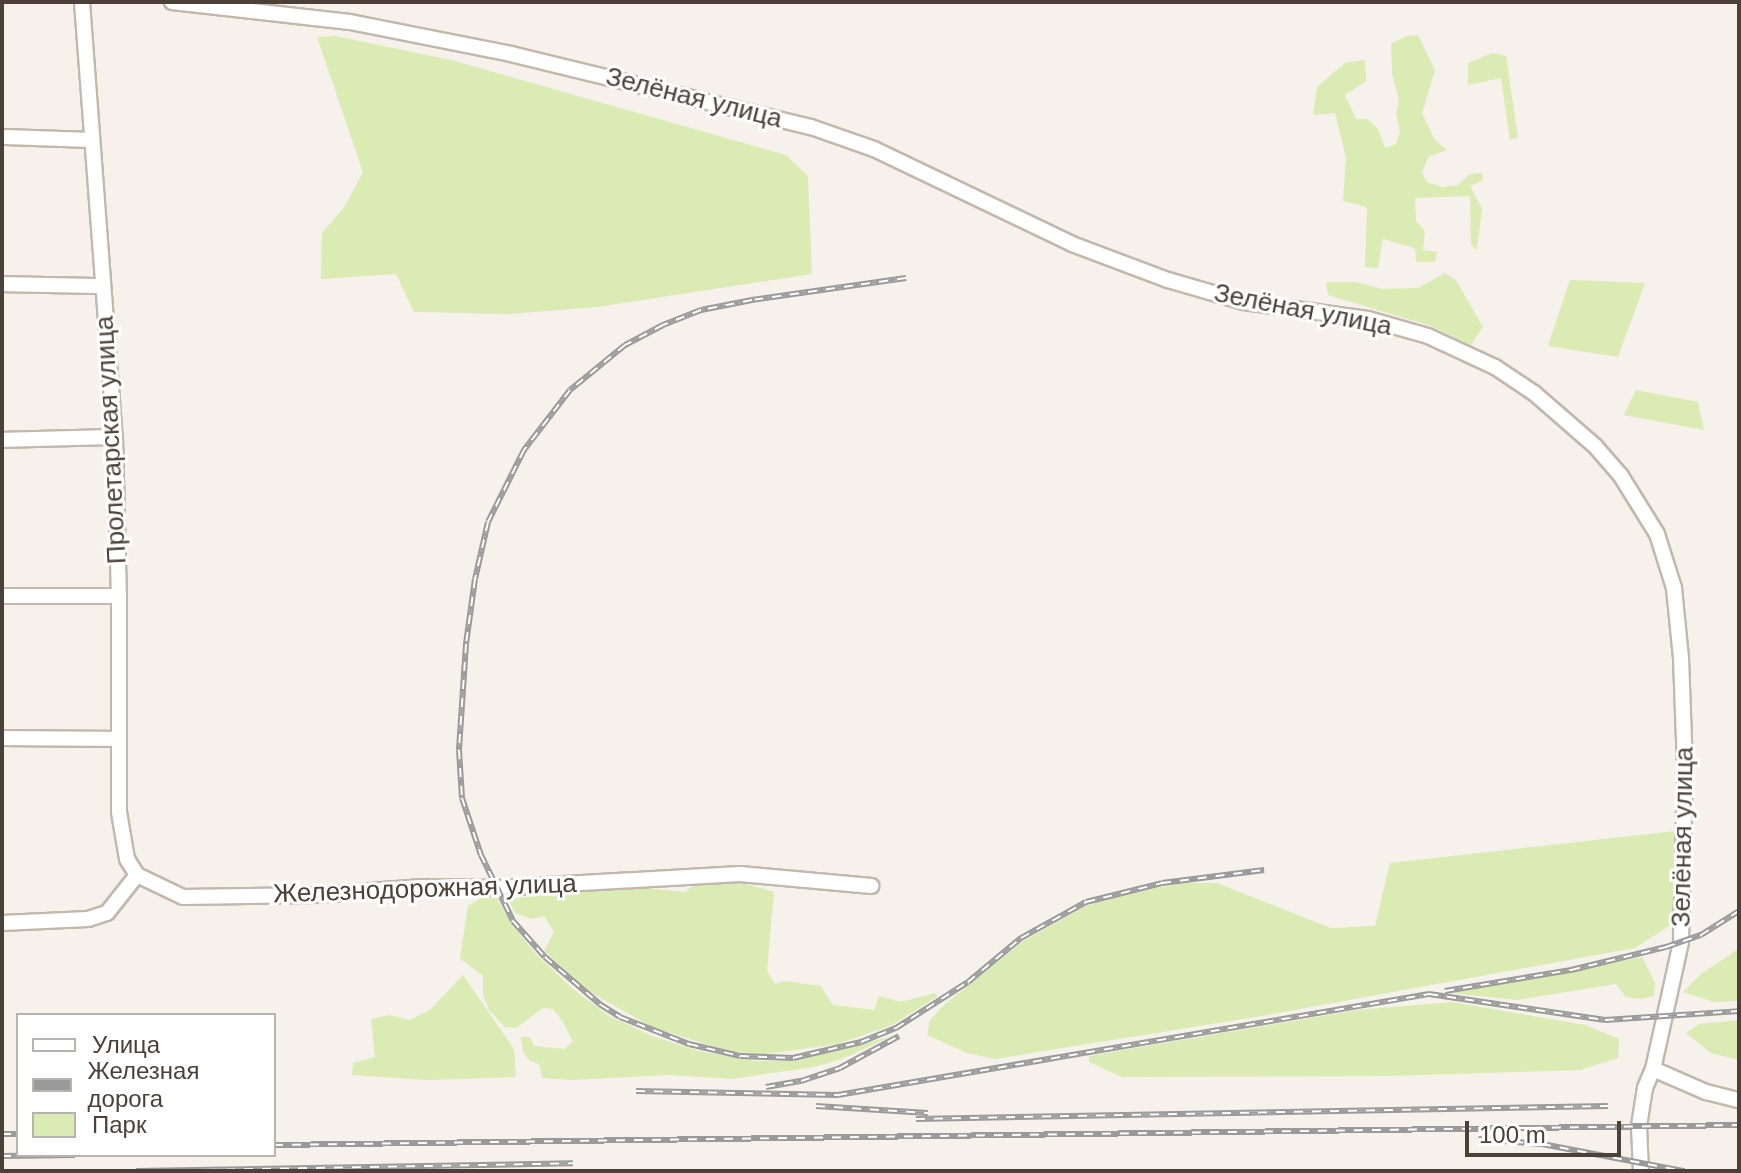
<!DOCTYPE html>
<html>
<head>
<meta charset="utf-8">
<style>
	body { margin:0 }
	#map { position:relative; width:1741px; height:1173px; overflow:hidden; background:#f6f1eb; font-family:Arial,sans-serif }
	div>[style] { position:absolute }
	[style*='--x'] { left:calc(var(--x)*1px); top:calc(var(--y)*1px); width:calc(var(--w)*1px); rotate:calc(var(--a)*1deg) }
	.green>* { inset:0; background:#daebb3 }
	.roads { filter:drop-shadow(2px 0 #c2b8ad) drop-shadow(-2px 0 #c2b8ad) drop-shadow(0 2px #c2b8ad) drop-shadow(0 -2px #c2b8ad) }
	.minor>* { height:14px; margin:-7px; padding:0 7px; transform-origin:7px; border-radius:7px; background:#fff }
	.rail>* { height:6px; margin-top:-3px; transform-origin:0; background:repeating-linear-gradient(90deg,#fff 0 9px,#9a9a9a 0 18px); box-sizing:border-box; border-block:2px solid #9a9a9a }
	span { translate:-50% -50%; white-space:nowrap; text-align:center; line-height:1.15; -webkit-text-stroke:6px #fff; paint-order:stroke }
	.street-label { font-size:26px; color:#4b4138 }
	.frame { position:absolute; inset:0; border:4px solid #4b4138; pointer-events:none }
	.legend { position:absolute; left:16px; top:1013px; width:260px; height:144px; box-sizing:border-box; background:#fff; border:2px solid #b7b3af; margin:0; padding:10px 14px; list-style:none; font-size:24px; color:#4b4138 }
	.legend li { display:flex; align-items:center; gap:16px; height:40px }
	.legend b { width:40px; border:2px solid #b7b3af }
	.scale { position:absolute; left:1465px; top:1121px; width:156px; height:36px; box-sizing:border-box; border:4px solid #4b4138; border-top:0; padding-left:10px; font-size:24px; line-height:28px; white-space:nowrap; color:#4b4138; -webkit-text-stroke:6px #fff; paint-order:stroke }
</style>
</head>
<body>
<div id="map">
	<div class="green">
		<i style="clip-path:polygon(1418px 35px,1435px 70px,1422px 113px,1435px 140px,1447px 150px,1428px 157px,1422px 173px,1427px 182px,1442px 187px,1458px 185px,1470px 174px,1482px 173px,1483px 180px,1470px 186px,1482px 208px,1477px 250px,1471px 245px,1470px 196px,1415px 198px,1416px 221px,1425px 231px,1423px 250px,1437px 252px,1435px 262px,1416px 262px,1415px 248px,1383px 239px,1378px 268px,1365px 267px,1367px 207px,1343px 201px,1346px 158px,1335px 113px,1313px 115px,1317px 87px,1345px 63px,1365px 60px,1366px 81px,1345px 95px,1356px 119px,1367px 119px,1378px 129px,1385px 148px,1396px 144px,1400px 132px,1396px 114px,1399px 100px,1392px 73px,1391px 44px,1407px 36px)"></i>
		<i style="clip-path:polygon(335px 36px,451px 60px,786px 155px,808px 176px,812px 274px,597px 307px,507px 314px,414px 312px,396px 274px,321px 279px,322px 233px,345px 206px,363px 172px,317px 37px)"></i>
		<i style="clip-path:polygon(1492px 53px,1506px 56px,1518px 137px,1510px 140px,1501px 78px,1468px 85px,1468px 63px)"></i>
		<i style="clip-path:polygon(1445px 273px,1456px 280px,1483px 327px,1471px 345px,1431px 326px,1328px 295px,1326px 282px,1355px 282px,1382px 289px,1418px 288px)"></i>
		<i style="clip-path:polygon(1570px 280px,1645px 283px,1618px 357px,1548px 346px)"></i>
		<i style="clip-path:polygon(1636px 390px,1698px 402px,1704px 430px,1624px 415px)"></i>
		<i style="clip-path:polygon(1676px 831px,1676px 906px,1669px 926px,1635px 948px,1262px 1016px,995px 1059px,967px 1053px,927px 1035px,930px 1020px,943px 1006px,1022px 942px,1084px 907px,1129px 892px,1186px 883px,1217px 883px,1331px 928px,1375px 926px,1390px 863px)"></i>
		<i style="clip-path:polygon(697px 882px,739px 882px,774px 892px,767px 971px,775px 984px,784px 981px,821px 986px,833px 1005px,874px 1010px,879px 996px,901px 1002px,935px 993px,938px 996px,892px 1025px,838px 1044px,759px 1055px,725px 1050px,652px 1027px,590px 992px,544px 951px,554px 932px,544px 916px,532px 919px,515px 913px,508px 899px,623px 886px,685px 892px)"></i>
		<i style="clip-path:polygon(496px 896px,512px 925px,535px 953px,573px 989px,609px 1016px,652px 1036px,698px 1051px,755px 1061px,784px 1061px,890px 1037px,842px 1059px,814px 1067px,732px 1079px,669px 1075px,572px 1080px,542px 1078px,539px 1064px,530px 1061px,523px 1052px,521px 1037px,530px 1037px,534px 1046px,564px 1049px,573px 1042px,563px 1022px,553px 1009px,543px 1008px,516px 1028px,505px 1027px,489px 1010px,483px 995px,483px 976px,460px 958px,468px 906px,481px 898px)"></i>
		<i style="clip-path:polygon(1739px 949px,1739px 1001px,1714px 1002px,1683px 992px,1701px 974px)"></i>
		<i style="clip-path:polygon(1642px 957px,1655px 983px,1654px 996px,1641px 999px,1626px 997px,1616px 984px,1517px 1000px,1451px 993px)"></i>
		<i style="clip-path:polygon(463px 975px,514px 1049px,516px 1077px,427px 1080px,352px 1075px,353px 1063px,375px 1057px,371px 1019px,390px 1015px,410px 1020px,431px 1009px)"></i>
		<i style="clip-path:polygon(1452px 1002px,1585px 1025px,1619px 1039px,1618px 1058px,1580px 1070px,1388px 1076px,1122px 1077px,1089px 1062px,1089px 1056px,1357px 1010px)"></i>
		<i style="clip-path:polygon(1739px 1020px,1739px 1060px,1711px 1053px,1686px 1033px,1699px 1024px)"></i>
	</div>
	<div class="roads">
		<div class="minor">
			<i style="--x:82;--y:2;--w:436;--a:85.7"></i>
			<i style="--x:115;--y:437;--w:159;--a:88.6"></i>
			<i style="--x:119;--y:596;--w:216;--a:90"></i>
			<i style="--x:119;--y:812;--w:48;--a:80.3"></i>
			<i style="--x:127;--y:859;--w:19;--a:58"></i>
			<i style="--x:172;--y:2;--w:179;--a:6.4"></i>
			<i style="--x:350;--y:22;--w:164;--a:11.2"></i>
			<i style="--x:511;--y:54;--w:309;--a:13.7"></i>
			<i style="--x:811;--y:127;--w:67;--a:19.2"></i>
			<i style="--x:874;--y:149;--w:220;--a:25.6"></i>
			<i style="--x:1072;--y:244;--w:103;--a:20.6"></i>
			<i style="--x:1168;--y:280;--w:79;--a:16.1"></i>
			<i style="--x:1244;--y:302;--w:125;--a:7.8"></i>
			<i style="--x:1368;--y:319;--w:62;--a:15.8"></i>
			<i style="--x:1428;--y:336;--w:74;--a:24.8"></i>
			<i style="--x:1495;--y:367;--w:47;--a:33.7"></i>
			<i style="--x:1534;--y:393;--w:81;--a:41"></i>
			<i style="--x:1595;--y:446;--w:40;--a:49"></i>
			<i style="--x:1621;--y:476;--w:68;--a:58.2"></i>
			<i style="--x:1657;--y:534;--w:57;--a:72.5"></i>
			<i style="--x:1674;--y:588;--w:70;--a:84.3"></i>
			<i style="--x:1681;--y:658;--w:107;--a:87.9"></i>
			<i style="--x:1685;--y:765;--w:177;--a:91.3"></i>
			<i style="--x:1681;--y:942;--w:130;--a:102.4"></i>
			<i style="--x:1653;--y:1069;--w:21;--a:113"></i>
			<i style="--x:1645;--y:1088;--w:38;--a:99"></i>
			<i style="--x:1639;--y:1126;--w:45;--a:87.5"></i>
			<i style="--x:2;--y:137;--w:89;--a:1.9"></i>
			<i style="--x:2;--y:284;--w:99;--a:1.2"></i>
			<i style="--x:2;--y:440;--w:113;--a:-1.5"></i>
			<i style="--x:2;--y:596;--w:117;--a:0"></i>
			<i style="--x:2;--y:738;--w:116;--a:0.5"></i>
			<i style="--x:137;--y:875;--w:51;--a:25.6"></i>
			<i style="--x:183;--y:897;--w:132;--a:-0.9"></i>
			<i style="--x:315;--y:895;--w:108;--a:-4.2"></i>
			<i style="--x:423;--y:887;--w:73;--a:0.8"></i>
			<i style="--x:496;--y:888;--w:244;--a:-3.3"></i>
			<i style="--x:740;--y:874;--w:132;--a:5.2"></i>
			<i style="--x:2;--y:923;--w:86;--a:-2.7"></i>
			<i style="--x:88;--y:919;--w:20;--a:-18"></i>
			<i style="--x:107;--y:913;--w:48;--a:-51.7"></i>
			<i style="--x:1653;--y:1069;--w:58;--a:23.5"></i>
			<i style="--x:1706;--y:1092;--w:34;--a:14"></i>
		</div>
	</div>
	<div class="rail">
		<i style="--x:906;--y:278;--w:156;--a:171.9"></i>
		<i style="--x:752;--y:300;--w:52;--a:168.9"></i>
		<i style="--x:701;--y:310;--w:41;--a:158.5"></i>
		<i style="--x:663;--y:325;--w:43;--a:152.2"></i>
		<i style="--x:625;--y:345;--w:71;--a:140.7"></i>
		<i style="--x:570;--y:390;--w:76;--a:127.5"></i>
		<i style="--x:524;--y:450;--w:80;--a:116.6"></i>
		<i style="--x:488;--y:522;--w:58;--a:102.8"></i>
		<i style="--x:475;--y:579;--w:66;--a:97.9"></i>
		<i style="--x:466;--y:644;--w:106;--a:93.8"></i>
		<i style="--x:459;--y:750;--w:48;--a:86.4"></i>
		<i style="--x:462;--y:798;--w:60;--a:71.6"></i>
		<i style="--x:481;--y:855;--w:73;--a:64.1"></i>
		<i style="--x:513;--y:921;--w:48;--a:48.4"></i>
		<i style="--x:545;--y:957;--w:74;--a:40.6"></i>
		<i style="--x:601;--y:1005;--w:22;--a:32"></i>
		<i style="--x:620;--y:1017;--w:74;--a:21.4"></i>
		<i style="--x:689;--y:1044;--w:52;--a:13.2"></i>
		<i style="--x:740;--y:1056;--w:53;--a:2.2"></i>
		<i style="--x:793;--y:1058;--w:70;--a:-13.2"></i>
		<i style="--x:861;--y:1042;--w:38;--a:-22"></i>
		<i style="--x:896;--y:1028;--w:85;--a:-32.6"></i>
		<i style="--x:968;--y:982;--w:69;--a:-39.7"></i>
		<i style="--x:1021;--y:938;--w:74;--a:-29"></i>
		<i style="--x:1086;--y:902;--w:78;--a:-14"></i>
		<i style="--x:1162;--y:883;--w:103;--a:-7.3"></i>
		<i style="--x:1445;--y:991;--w:128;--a:-9.5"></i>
		<i style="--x:1571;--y:970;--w:98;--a:-13.6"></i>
		<i style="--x:1666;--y:947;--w:37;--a:-19"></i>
		<i style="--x:1701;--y:935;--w:45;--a:-32.3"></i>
		<i style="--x:766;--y:1087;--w:36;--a:-10"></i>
		<i style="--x:801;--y:1081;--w:41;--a:-18.4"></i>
		<i style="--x:840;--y:1068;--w:67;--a:-28.5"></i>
		<i style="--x:636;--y:1091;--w:202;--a:1.1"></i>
		<i style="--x:838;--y:1095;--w:600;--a:-9.7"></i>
		<i style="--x:1429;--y:994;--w:178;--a:8.4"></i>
		<i style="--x:1605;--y:1020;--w:134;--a:-3.8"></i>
		<i style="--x:816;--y:1106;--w:112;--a:3.6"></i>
		<i style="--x:916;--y:1119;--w:692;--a:-1.08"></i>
		<i style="--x:2;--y:1134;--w:16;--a:0"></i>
		<i style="--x:1478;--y:1139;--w:64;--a:4.5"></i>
		<i style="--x:1542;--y:1144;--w:145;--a:10.8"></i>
		<i style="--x:274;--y:1145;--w:1465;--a:-0.78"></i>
		<i style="--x:2;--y:1156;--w:73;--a:-0.8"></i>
		<i style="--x:136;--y:1171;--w:437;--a:-1"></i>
	</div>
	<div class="street-label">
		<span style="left:694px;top:98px;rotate:14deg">Зелёная улица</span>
		<span style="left:1303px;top:310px;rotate:11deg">Зелёная улица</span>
		<span style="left:111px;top:440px;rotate:-93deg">Пролетарская улица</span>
		<span style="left:1683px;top:837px;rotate:-89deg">Зелёная улица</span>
		<span style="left:425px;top:889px;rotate:-2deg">Железнодорожная улица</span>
	</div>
	<div class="frame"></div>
	<ul class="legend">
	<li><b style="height:10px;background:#fff"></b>Улица</li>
	<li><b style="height:10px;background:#9a9a9a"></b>Железная дорога</li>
	<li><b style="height:22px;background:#daebb3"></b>Парк</li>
	</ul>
	<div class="scale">100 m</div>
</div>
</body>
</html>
